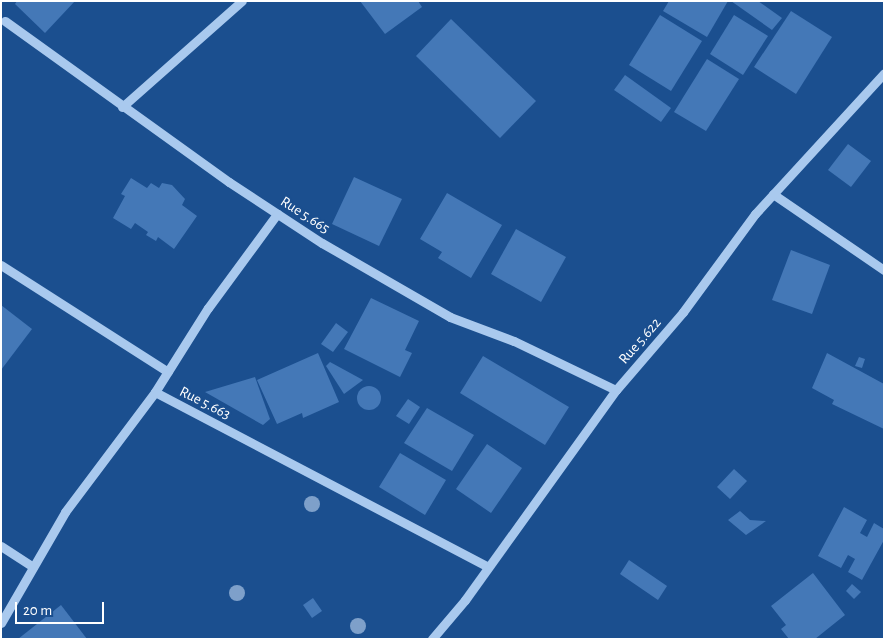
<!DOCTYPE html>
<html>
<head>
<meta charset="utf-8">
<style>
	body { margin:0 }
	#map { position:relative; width:885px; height:640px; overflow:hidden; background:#1b4f8f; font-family:"Alegreya Sans",sans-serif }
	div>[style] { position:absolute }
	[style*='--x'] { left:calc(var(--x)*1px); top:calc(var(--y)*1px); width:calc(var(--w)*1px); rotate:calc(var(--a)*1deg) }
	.building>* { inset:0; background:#4478b7 }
	.round { border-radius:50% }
	.minor>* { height:9px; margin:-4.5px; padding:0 4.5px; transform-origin:4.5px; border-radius:4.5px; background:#a9c9ee }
	.trees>* { width:16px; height:16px; margin:-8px; border-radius:50%; background:#7ea0ca }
	span { translate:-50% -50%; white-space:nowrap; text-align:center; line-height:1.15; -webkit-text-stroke:4.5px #1b4f8f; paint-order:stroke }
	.street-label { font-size:15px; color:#fff }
	.frame { position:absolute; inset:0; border:2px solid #fff; pointer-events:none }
	.scale { position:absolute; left:15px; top:602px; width:89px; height:22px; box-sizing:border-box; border:2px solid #fff; border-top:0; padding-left:6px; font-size:15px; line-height:18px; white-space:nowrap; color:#fff; -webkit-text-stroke:4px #1b4f8f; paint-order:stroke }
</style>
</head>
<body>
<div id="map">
	<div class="building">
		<i style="clip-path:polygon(17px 1px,75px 1px,45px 33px,15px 4px)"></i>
		<i style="clip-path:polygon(360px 1px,418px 1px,422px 7px,385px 34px)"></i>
		<i style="clip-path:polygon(669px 1px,728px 1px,707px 37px,663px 11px)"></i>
		<i style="clip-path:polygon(731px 1px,758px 1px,782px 18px,772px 30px)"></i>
		<i style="clip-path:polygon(791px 11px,832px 37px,796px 94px,754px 67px)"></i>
		<i style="clip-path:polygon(660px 15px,702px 41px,671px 91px,629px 65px)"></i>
		<i style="clip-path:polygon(734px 15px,768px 36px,743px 75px,710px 54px)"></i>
		<i style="clip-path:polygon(451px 19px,536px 101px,500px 138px,416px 56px)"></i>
		<i style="clip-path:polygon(707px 59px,739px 79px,706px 131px,674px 112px)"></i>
		<i style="clip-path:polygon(625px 75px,671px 108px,661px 122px,614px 90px)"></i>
		<i style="clip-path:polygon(848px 144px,871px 161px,851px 187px,828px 170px)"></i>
		<i style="clip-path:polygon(354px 177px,402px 199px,379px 246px,332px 224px)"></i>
		<i style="clip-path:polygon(131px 178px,147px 188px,151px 183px,159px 188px,162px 183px,172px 185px,185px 199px,182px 205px,197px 216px,174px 249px,158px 237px,156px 241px,146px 235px,148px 232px,135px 223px,131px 229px,113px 218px,125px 196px,121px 194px)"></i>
		<i style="clip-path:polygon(447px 193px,502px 225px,471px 278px,438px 258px,442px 252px,420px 239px)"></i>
		<i style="clip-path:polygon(516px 229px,566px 257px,541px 302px,491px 274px)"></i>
		<i style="clip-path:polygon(791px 250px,830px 265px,812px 314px,772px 300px)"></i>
		<i style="clip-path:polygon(371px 298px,419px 321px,405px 350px,412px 353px,400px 377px,344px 349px)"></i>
		<i style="clip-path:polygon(1px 305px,32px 329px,1px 370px)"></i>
		<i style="clip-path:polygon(336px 323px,348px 332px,333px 352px,321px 344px)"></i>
		<i style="clip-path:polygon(318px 353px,339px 402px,303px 418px,302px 413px,277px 424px,257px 380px)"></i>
		<i style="clip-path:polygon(827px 353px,884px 384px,884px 429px,832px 404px,834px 400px,812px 388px)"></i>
		<i style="clip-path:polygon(483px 356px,569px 407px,545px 445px,460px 393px)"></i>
		<i style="clip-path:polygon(859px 357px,865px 359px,862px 368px,855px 366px)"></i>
		<i style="clip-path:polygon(330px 362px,363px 380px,344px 394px,326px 366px)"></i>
		<i style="clip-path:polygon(255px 377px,270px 419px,263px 425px,205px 392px)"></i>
		<i class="round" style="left:357px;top:386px;width:24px;height:24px"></i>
		<i style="clip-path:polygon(408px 399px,420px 407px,409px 424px,396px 416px)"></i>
		<i style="clip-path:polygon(427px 408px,474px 435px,452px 471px,404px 443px)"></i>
		<i style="clip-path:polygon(487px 444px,522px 468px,491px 513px,456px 489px)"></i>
		<i style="clip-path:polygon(400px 453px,446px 480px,425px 515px,379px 487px)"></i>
		<i style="clip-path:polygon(734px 469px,747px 481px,730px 499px,717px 487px)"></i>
		<i style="clip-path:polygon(844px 507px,867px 520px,860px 533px,867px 537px,874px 523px,884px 529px,884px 540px,862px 580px,848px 572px,855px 559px,848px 555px,841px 568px,818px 556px)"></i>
		<i style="clip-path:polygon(740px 511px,750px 520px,766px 521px,746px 535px,728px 520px)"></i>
		<i style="clip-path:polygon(629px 560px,667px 586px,658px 600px,620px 574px)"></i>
		<i style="clip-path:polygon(813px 573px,845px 615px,815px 639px,789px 639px,781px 629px,786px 625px,771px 606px)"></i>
		<i style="clip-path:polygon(852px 584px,861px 592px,854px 599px,846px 591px)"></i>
		<i style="clip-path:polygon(313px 598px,322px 611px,312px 618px,303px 605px)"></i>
		<i style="clip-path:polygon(61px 605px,87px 639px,18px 639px)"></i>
	</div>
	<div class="minor">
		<i style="--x:5;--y:21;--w:276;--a:35.7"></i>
		<i style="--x:229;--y:182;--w:111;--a:33.3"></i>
		<i style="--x:322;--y:243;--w:148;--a:30"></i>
		<i style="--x:450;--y:317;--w:68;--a:20.6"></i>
		<i style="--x:514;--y:341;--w:113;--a:25.7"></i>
		<i style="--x:122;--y:107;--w:160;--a:-41.5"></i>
		<i style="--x:773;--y:194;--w:135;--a:34.4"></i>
		<i style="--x:1;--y:265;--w:198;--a:32.6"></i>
		<i style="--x:155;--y:392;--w:99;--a:-57.8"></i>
		<i style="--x:208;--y:308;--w:117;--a:-53.7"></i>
		<i style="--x:1;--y:546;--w:38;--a:33"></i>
		<i style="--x:1;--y:623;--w:128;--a:-60"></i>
		<i style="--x:65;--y:512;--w:150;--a:-53.1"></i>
		<i style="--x:155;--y:392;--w:376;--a:27.7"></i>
		<i style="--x:432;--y:639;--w:51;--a:-49.8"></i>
		<i style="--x:465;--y:600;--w:259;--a:-54.3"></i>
		<i style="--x:616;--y:390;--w:103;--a:-49.3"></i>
		<i style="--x:683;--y:312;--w:122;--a:-53.7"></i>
		<i style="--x:755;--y:214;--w:191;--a:-47.5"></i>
	</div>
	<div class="trees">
		<i style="left:312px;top:504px"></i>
		<i style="left:237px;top:593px"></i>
		<i style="left:358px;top:626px"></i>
	</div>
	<div class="street-label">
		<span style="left:305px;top:215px;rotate:33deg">Rue 5.665</span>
		<span style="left:640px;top:341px;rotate:-49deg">Rue 5.622</span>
		<span style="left:205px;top:403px;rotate:27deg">Rue 5.663</span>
	</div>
	<div class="frame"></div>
	<div class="scale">20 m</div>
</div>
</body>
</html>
